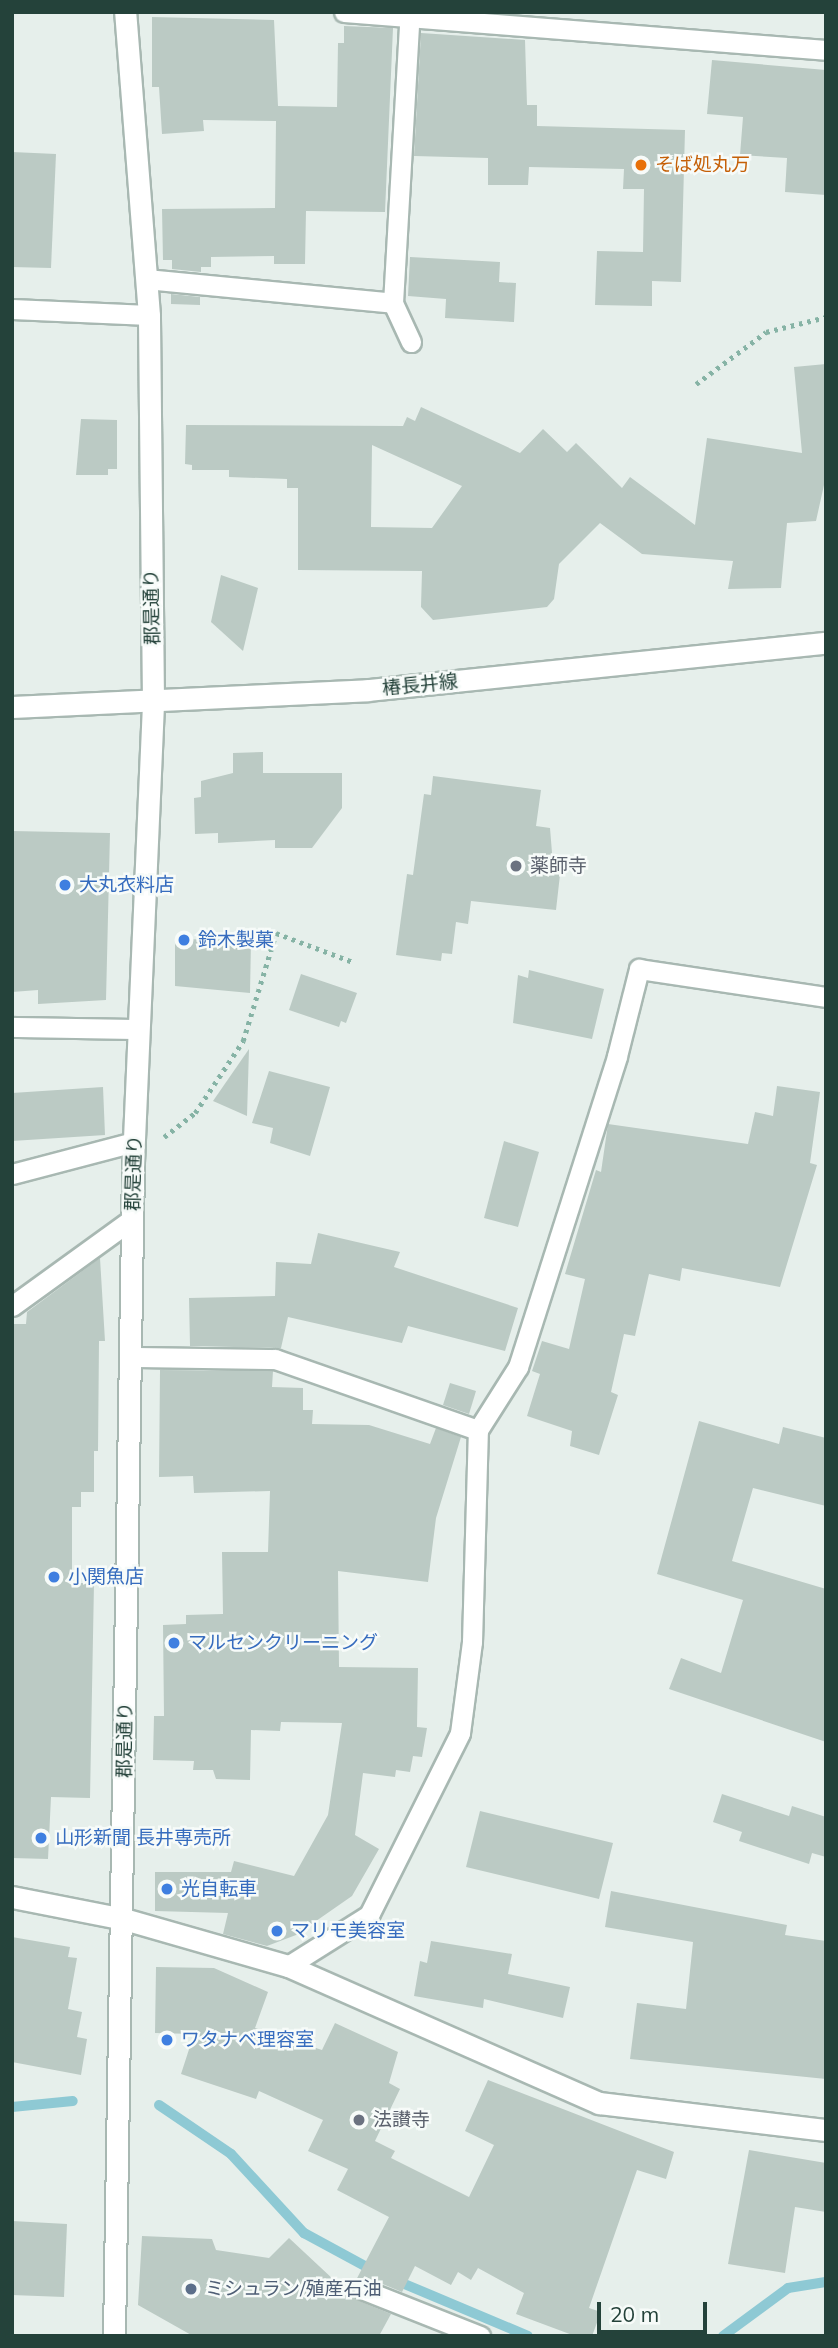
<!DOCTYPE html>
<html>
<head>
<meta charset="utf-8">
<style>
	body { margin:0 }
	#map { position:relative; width:838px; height:2348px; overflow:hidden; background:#e6efeb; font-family:Mulish,"Noto Sans JP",sans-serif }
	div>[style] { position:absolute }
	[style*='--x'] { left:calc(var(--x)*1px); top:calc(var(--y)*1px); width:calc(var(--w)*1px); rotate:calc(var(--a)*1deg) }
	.stream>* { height:10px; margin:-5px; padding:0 5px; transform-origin:5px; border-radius:5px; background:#8ec9d4 }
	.building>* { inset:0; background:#bbcac4 }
	.path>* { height:4.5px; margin-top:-2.25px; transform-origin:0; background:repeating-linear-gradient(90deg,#86b3a5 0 3.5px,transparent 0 8.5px) }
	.roads { filter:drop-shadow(2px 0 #a8b8b2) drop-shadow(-2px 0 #a8b8b2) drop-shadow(0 2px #a8b8b2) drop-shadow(0 -2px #a8b8b2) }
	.lane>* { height:19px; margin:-9.5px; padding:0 9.5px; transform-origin:9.5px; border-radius:9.5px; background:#fff }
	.street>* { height:21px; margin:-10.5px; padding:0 10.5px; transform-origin:10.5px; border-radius:10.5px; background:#fff }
	.secondary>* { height:21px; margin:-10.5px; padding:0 10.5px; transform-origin:10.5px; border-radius:10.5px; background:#fff }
	.dots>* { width:19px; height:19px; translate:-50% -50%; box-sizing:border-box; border:4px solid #f7fbf9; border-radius:50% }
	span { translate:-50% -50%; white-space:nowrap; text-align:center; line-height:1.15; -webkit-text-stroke:5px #f7fbf9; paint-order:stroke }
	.food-label { font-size:19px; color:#c56008 }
	.left { translate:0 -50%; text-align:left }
	.street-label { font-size:19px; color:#24423a }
	.worship-label { font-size:19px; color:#5b616d }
	.shop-label { font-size:19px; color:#366cbe }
	.service-label { font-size:19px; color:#4e5e75 }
	.frame { position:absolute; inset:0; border:14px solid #24423a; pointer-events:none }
	.scale { position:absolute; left:597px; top:2302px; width:110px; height:32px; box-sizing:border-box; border:4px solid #24423a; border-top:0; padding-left:9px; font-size:21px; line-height:24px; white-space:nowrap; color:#24423a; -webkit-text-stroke:5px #f7fbf9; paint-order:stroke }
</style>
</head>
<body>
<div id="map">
	<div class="stream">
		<i style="--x:159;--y:2105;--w:87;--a:34.2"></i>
		<i style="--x:231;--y:2154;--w:108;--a:47.3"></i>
		<i style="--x:304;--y:2233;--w:80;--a:28.5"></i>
		<i style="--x:12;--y:2107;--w:61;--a:-5.6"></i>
		<i style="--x:395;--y:2280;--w:144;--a:22.8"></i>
		<i style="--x:723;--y:2336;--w:81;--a:-36.4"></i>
		<i style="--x:788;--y:2288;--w:38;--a:-9"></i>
	</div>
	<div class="building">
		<i style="clip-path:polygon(152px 17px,274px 20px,278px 106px,337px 107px,338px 43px,344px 43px,344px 26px,393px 28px,385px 212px,306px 211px,305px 264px,274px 264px,274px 256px,211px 257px,211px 267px,201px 267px,201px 272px,172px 269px,172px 260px,163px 260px,162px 209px,275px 208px,276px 121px,203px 120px,204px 131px,162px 134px,159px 87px,152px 87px)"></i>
		<i style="clip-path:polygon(421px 33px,525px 40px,527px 105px,537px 105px,537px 126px,685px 130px,681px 282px,652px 281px,652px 306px,595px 305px,597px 251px,643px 252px,644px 189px,623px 189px,624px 169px,529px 167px,528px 185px,488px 185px,488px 158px,414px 156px)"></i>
		<i style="clip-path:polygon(712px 60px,826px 70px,826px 195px,785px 192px,787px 158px,740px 155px,743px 117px,707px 114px)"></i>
		<i style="clip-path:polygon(12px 152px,56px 154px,51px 268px,12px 267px)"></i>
		<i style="clip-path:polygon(410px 257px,500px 262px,499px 282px,516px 283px,514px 322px,445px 318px,446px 299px,408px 296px)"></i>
		<i style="clip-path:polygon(171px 294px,200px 297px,200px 305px,171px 304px)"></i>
		<i style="clip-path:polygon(evenodd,826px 364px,826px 476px,816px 521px,787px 523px,781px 588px,728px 589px,733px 561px,642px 554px,600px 523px,559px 564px,554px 599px,547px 607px,433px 620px,421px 607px,422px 571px,298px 570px,298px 488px,287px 488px,287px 479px,229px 477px,229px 470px,192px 470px,192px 465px,185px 464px,186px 425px,403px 426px,407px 417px,415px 421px,421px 407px,520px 453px,543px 429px,567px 452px,576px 443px,622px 488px,630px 477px,695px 525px,707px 438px,802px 453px,794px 367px,826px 364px,372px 445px,462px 486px,432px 528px,371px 527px,372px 445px)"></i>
		<i style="clip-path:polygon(81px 419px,117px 420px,117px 469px,108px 469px,108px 475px,76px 475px)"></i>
		<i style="clip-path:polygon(221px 575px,258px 588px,243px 651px,211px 622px)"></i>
		<i style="clip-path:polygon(263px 752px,263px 773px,342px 773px,342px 808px,312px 848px,275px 848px,275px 840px,218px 843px,218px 833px,195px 834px,194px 798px,201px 797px,201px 781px,233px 773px,233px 753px)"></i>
		<i style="clip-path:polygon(433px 776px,541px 790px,536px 826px,550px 828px,553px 865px,561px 866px,556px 910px,471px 901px,468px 924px,456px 922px,452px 954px,442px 953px,441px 961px,396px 955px,407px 874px,413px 875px,424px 794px,431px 795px)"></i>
		<i style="clip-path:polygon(12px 831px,110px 833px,106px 1000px,38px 1004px,38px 990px,12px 992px)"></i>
		<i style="clip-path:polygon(175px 939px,251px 940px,250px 993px,175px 986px)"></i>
		<i style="clip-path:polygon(529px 970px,604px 989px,592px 1039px,513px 1023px,518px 975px,528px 978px)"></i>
		<i style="clip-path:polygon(301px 974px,357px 993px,346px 1023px,341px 1021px,339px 1027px,289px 1010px)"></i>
		<i style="clip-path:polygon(249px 1049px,247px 1116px,213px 1101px)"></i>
		<i style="clip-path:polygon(269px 1071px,330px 1087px,310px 1156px,270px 1143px,273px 1128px,252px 1123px)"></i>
		<i style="clip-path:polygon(777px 1086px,820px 1092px,810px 1163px,817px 1165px,780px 1287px,682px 1268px,680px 1281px,649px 1274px,635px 1336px,624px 1334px,611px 1392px,618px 1395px,599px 1455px,570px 1446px,572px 1431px,527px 1416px,540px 1374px,532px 1371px,542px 1341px,569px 1349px,585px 1279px,565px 1274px,596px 1170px,601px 1172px,608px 1124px,748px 1144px,755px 1112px,773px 1116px)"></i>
		<i style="clip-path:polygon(103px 1087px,105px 1135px,12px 1141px,12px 1093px)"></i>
		<i style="clip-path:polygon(504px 1141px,539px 1152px,518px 1227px,484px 1218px)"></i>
		<i style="clip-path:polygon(318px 1233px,400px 1252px,394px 1267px,518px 1308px,505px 1351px,408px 1326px,402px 1343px,288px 1317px,281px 1348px,190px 1346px,189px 1298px,275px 1296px,276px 1262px,311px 1264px)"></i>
		<i style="clip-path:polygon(100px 1258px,105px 1341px,99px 1341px,98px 1451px,94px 1451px,94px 1492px,81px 1492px,81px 1507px,72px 1507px,72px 1583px,94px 1583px,90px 1798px,51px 1797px,48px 1859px,12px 1858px,14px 1324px,26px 1324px,27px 1312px)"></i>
		<i style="clip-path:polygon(160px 1370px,273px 1371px,272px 1387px,303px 1388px,303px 1410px,313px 1410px,312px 1424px,369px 1425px,430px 1444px,436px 1428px,461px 1437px,436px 1518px,428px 1582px,338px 1571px,339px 1667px,418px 1668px,417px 1727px,427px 1728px,422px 1757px,413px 1756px,410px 1772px,396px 1770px,395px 1777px,363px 1773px,355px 1835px,379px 1849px,352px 1896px,296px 1935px,267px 1946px,223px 1934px,228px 1913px,155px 1911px,155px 1872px,231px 1872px,234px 1861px,294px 1876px,328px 1815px,342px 1723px,281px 1722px,280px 1731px,251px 1730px,250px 1780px,216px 1779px,213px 1770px,193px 1770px,194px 1761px,153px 1760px,154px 1716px,164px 1716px,163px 1625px,186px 1624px,186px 1615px,223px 1614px,222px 1552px,268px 1552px,270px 1491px,194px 1493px,193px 1476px,159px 1477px)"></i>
		<i style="clip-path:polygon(450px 1383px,476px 1391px,469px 1414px,443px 1405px)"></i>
		<i style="clip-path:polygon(699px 1421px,779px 1444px,783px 1427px,826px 1438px,826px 1506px,753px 1488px,732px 1561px,826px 1589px,826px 1742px,669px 1689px,681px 1658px,721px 1673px,743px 1600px,657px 1574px)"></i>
		<i style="clip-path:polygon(722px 1794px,789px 1816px,792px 1806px,826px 1817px,826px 1857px,812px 1853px,809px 1864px,739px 1841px,742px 1832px,713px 1822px)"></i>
		<i style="clip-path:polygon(480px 1811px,613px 1843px,599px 1899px,466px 1867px)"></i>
		<i style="clip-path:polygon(611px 1891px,787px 1925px,785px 1935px,826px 1941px,826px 2079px,630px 2059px,637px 2003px,686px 2009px,693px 1942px,605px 1927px)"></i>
		<i style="clip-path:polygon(12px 1937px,70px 1947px,68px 1957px,77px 1958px,68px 2009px,82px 2012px,77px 2037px,87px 2039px,81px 2075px,12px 2062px)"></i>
		<i style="clip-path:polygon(431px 1941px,512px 1954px,508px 1974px,570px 1987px,563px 2018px,484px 1999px,483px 2008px,414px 1996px,420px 1961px,427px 1963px)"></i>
		<i style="clip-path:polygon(156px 1967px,214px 1968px,268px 1992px,255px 2028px,322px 2050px,335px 2023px,398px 2052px,389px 2083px,400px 2089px,375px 2141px,395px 2151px,391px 2158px,469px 2197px,494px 2145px,465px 2131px,488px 2080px,674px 2152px,666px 2179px,637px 2170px,589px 2308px,601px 2312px,592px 2336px,575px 2336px,516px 2314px,524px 2293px,478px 2268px,471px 2280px,458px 2272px,451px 2285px,415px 2266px,402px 2292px,368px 2278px,354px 2284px,389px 2217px,337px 2190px,348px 2169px,308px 2151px,323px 2120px,259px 2091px,256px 2099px,181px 2074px,194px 2034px,155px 2033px)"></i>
		<i style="clip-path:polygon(749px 2150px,826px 2163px,826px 2212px,795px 2207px,785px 2273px,728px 2264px)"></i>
		<i style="clip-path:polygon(12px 2221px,67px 2224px,64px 2297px,12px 2295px)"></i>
		<i style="clip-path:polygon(142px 2236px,212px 2239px,216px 2250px,269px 2258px,289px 2238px,349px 2294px,352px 2286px,359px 2301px,391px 2314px,379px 2336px,193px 2336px,138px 2305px)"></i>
	</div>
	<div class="path">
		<i style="--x:696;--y:384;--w:87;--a:-36.6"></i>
		<i style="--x:766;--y:332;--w:62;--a:-14"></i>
		<i style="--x:164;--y:1137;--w:39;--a:-38"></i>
		<i style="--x:195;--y:1113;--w:87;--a:-56.3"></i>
		<i style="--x:243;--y:1041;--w:113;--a:-73"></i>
		<i style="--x:276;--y:933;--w:82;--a:20.6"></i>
	</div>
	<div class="roads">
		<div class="lane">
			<i style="--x:344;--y:12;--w:483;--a:4.5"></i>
			<i style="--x:146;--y:279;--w:248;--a:5.5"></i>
			<i style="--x:393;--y:303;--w:291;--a:-86.7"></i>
			<i style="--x:393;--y:303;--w:43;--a:65.2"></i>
			<i style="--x:12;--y:309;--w:137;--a:2.5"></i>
			<i style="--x:12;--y:1027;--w:127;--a:0.9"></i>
			<i style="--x:12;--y:1174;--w:126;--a:-14.7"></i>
			<i style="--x:12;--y:1306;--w:148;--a:-35.9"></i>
			<i style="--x:130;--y:1357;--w:145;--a:0.8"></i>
			<i style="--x:275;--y:1359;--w:215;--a:19.3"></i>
			<i style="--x:288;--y:1966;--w:96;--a:-32.2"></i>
			<i style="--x:369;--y:1915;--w:203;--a:-63.4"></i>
			<i style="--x:460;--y:1733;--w:92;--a:-82.5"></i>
			<i style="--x:472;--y:1642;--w:212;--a:-88.4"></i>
			<i style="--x:478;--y:1430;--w:75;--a:-57.6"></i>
			<i style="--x:518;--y:1367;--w:326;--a:-72.3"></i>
			<i style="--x:617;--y:1056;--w:90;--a:-75.8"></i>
			<i style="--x:639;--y:969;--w:189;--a:8.5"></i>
			<i style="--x:364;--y:2290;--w:125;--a:21.6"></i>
		</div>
		<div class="street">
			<i style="--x:12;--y:1897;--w:114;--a:11.1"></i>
			<i style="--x:124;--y:1919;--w:171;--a:16"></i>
			<i style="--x:288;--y:1966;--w:340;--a:23.8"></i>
			<i style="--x:599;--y:2103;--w:229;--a:6.8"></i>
		</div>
		<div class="secondary">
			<i style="--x:12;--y:707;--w:356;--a:-2.7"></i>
			<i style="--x:368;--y:690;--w:460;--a:-5.9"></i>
			<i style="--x:114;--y:2336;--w:1174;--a:-89.07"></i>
			<i style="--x:133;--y:1162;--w:461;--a:-87.5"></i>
			<i style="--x:153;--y:701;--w:386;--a:-90.6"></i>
			<i style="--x:149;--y:315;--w:304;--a:-94.5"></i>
		</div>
	</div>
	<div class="dots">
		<i style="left:641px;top:165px;background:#e8710a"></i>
		<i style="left:516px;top:866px;background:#6b7280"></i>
		<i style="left:65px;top:885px;background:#3f7fe0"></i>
		<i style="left:184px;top:940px;background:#3f7fe0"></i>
		<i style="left:54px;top:1577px;background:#3f7fe0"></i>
		<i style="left:174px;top:1643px;background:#3f7fe0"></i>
		<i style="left:41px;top:1838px;background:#3f7fe0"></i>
		<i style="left:167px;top:1889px;background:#3f7fe0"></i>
		<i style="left:277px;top:1931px;background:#3f7fe0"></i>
		<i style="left:167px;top:2040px;background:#3f7fe0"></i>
		<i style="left:359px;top:2120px;background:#6b7280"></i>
		<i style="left:191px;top:2289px;background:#5c6f8a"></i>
	</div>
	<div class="food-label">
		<span class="left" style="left:655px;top:165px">そば処丸万</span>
	</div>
	<div class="street-label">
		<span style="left:152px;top:607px;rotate:-91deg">郡是通り</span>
		<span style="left:420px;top:685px;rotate:-6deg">椿長井線</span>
		<span style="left:134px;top:1173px;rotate:-88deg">郡是通り</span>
		<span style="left:125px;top:1740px;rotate:-89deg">郡是通り</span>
	</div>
	<div class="worship-label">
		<span class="left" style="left:530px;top:866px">薬師寺</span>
		<span class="left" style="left:373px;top:2120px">法讃寺</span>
	</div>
	<div class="shop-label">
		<span class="left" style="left:79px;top:885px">大丸衣料店</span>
		<span class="left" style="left:198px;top:940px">鈴木製菓</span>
		<span class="left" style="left:68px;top:1577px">小関魚店</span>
		<span class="left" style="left:188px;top:1643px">マルセンクリーニング</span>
		<span class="left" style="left:55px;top:1838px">山形新聞 長井専売所</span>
		<span class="left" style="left:181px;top:1889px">光自転車</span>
		<span class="left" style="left:291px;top:1931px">マリモ美容室</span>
		<span class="left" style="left:181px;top:2040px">ワタナベ理容室</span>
	</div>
	<div class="service-label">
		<span class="left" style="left:205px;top:2289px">ミシュラン/殖産石油</span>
	</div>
	<div class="frame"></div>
	<div class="scale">20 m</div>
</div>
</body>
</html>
